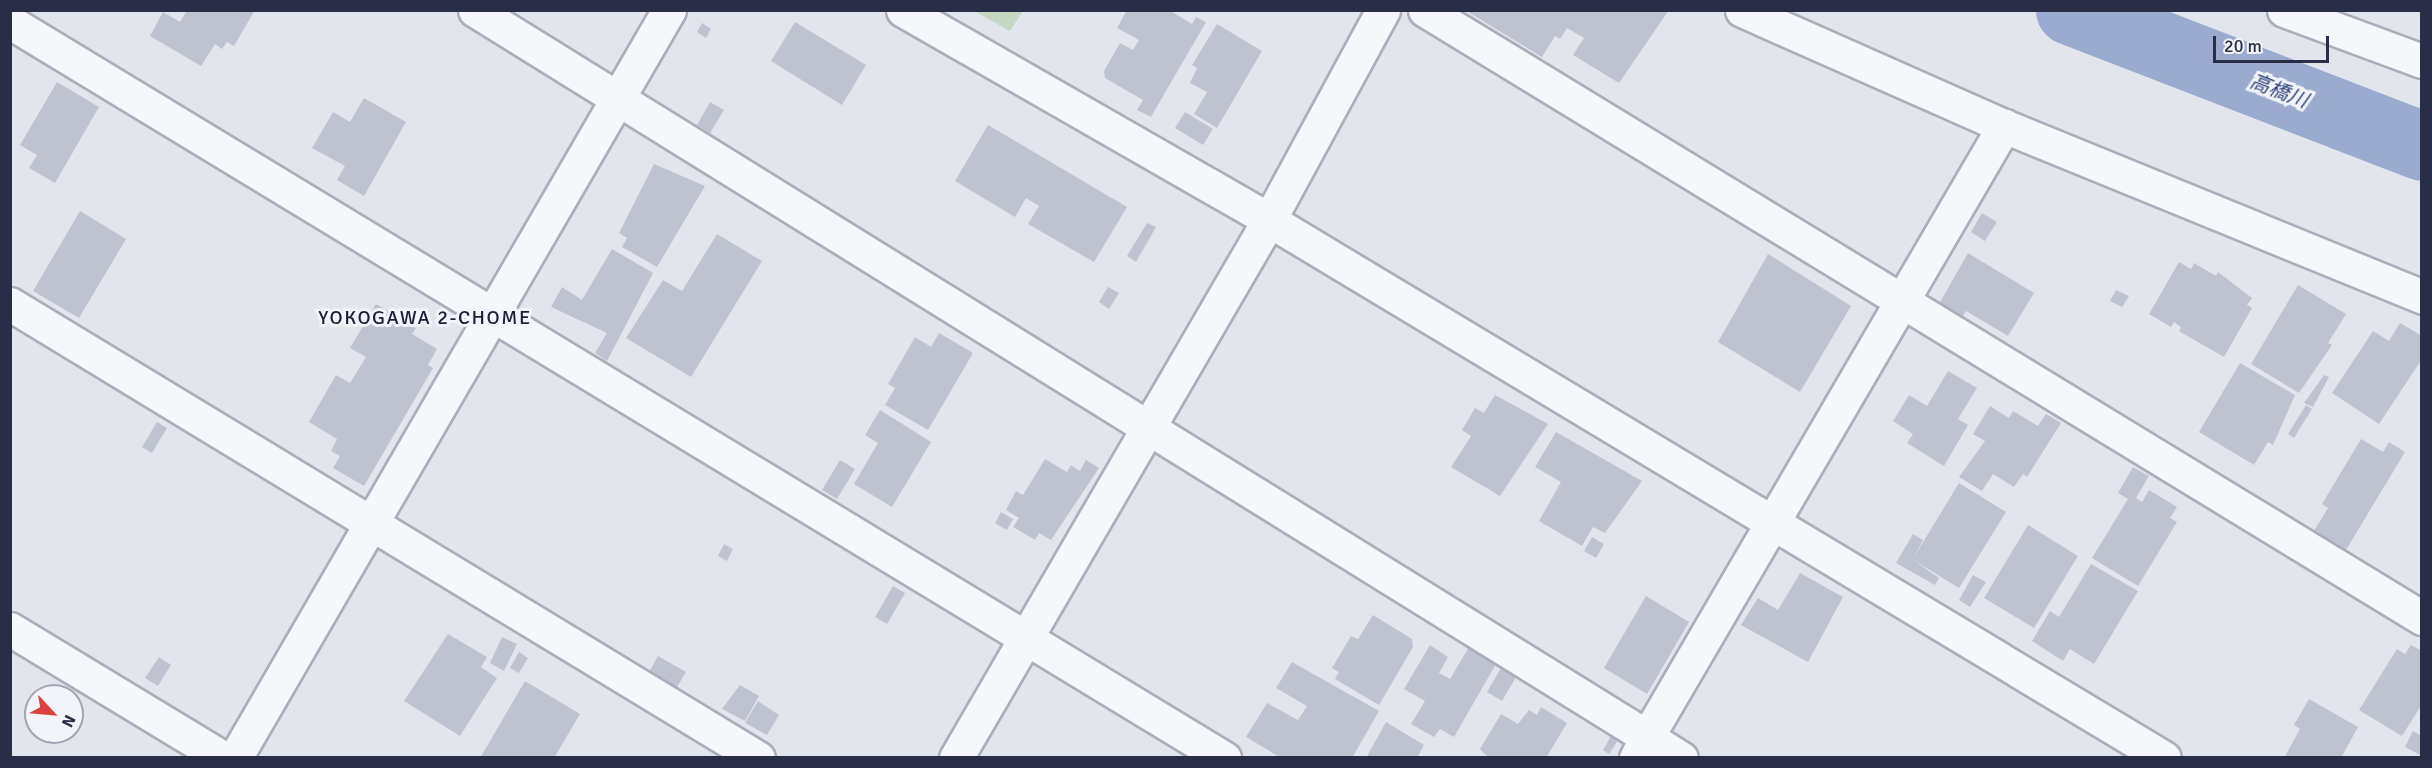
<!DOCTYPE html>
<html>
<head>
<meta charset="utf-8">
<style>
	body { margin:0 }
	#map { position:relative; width:2432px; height:768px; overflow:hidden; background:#e3e5ec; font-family:Signika,"Noto Sans JP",sans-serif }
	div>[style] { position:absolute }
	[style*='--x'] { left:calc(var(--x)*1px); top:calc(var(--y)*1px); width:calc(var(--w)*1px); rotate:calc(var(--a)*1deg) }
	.green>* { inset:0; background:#c5d7c3 }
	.river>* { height:69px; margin:-34.5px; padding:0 34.5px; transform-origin:34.5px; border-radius:34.5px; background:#9babcf }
	.building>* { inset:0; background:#bfc3d0 }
	.roads { filter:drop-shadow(2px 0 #abaeba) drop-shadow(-2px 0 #abaeba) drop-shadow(0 2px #abaeba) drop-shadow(0 -2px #abaeba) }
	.street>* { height:33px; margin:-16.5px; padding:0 16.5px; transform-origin:16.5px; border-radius:16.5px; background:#f6f7fa }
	span { translate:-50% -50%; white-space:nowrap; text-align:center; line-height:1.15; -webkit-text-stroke:6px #f3f4f9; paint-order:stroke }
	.water-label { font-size:20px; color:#2f457e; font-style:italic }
	.neighbourhood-label { font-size:20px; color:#1b2037; letter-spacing:1.5px }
	.frame { position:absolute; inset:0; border:12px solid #292e46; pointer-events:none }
	.north { position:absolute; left:24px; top:684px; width:60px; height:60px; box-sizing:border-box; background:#f3f4f9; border:2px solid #a2a5b1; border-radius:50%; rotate:116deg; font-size:16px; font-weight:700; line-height:24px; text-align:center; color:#292e46 }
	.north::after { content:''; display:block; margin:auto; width:21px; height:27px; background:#db413e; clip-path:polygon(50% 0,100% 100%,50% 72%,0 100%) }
	.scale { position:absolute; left:2213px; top:36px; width:116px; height:27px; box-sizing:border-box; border:3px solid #292e46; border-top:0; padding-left:8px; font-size:18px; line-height:21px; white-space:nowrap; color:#292e46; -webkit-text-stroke:4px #f3f4f9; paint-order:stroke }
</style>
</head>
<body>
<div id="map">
	<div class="green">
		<i style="clip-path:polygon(974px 11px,1023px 11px,1010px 31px)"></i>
	</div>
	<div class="river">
		<i style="--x:2070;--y:10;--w:377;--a:21.1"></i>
	</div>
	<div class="building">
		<i style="clip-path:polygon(187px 10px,255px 10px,234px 46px,227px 42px,222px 49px,215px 44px,201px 66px,150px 36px,163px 12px,180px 22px)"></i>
		<i style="clip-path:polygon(1127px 10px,1169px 10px,1192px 24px,1196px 17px,1206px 22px,1151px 117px,1137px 110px,1143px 100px,1105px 78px,1104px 71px,1120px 43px,1133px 50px,1139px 40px,1117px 28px)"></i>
		<i style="clip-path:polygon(1465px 10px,1669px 10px,1619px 83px,1573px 55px,1584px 38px,1567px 28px,1560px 39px,1555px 36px,1542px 57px)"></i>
		<i style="clip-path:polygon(795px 22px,866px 65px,842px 105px,771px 61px)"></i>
		<i style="clip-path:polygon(702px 23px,711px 29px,706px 38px,697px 32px)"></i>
		<i style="clip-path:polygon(1217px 24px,1262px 51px,1217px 128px,1194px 114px,1207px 92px,1190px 83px,1197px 68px,1192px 65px)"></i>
		<i style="clip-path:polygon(57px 82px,99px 107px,55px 183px,29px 168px,37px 155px,20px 145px)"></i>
		<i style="clip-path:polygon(364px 98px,406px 122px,364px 196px,337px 180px,345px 166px,312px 148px,333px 112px,350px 122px)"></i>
		<i style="clip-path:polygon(710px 102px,724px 110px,710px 133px,697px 125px)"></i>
		<i style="clip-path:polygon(1185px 112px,1213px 129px,1203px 145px,1175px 128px)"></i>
		<i style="clip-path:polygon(988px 125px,1127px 207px,1094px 262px,1028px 224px,1039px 206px,1026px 198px,1015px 217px,955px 181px)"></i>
		<i style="clip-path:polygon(654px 164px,705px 186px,657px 267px,622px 247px,627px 238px,619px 233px)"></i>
		<i style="clip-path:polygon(80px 211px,126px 239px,79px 318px,33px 291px)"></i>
		<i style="clip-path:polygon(1982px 213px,1997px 222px,1985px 241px,1971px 232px)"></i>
		<i style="clip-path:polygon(1147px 223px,1156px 227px,1136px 262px,1127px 256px)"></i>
		<i style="clip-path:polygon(717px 234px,762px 261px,691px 377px,626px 338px,663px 280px,682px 291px)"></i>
		<i style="clip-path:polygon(612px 249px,653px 273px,607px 361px,595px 353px,607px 333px,551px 307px,562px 287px,582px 300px)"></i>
		<i style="clip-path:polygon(1968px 253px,2034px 293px,2008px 336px,1966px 311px,1962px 318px,1939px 304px)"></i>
		<i style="clip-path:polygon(1768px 254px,1851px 306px,1800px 392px,1718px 342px)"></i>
		<i style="clip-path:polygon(2179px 262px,2191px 269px,2194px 263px,2216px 276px,2218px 272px,2252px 298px,2247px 305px,2252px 308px,2224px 357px,2179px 331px,2181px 327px,2174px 322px,2171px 327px,2149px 314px)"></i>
		<i style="clip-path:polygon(2298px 285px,2346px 314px,2328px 343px,2332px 345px,2299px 393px,2251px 364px)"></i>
		<i style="clip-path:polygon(1108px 287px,1119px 293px,1109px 309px,1099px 302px)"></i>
		<i style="clip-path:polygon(2116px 290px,2129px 296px,2122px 307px,2110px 301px)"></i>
		<i style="clip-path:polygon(376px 304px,416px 328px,412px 334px,437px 349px,428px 365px,433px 368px,364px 486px,333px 468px,340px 456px,331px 451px,337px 439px,309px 422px,336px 375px,350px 383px,366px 357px,350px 348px)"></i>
		<i style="clip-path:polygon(2400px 323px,2422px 336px,2422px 359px,2379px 424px,2332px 393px,2373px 331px,2389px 341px)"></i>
		<i style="clip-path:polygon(939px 333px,973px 353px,928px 430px,885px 405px,895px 388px,888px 384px,915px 337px,931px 347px)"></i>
		<i style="clip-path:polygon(2240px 363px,2295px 395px,2273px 445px,2268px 442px,2254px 465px,2199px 432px)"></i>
		<i style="clip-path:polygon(1948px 371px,1977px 388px,1958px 419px,1968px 425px,1944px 466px,1907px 443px,1913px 434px,1893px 421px,1909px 395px,1927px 406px)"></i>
		<i style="clip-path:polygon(2324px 375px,2329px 377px,2313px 407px,2304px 403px)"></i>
		<i style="clip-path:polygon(1495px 395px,1548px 424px,1500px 496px,1451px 467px,1471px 436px,1462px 430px,1475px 408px,1484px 413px)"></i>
		<i style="clip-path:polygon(2306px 405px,2312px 409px,2294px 438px,2288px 434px)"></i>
		<i style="clip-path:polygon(1990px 406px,2009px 418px,2013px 411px,2038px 426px,2046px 414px,2061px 423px,2027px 477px,2023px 474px,2014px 487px,1993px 474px,1982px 491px,1959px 477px,1985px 441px,1973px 434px)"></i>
		<i style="clip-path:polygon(880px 410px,931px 442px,892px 507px,854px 484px,878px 443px,865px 435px)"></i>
		<i style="clip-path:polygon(157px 422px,167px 428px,152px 453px,142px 447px)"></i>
		<i style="clip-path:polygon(1556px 432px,1642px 481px,1605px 533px,1593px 527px,1582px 546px,1539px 521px,1561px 482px,1535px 467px)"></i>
		<i style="clip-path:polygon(2361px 439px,2383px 452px,2389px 442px,2405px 452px,2346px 550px,2314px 531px,2328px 508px,2322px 504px)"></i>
		<i style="clip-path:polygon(1045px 459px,1067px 472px,1071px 465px,1080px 471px,1086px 460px,1099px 468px,1051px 540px,1039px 533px,1035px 540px,1013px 527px,1019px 518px,1006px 510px,1016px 491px,1023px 495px)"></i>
		<i style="clip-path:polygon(840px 460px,855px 469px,837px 499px,822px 490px)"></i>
		<i style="clip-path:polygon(2133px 467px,2149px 476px,2136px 498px,2142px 502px,2149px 490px,2177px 507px,2170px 518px,2177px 522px,2138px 586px,2092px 558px,2128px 499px,2118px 493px)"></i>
		<i style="clip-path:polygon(1959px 483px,2006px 512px,1959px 588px,1912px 559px,1939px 578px,1935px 585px,1896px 563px,1913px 534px,1923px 540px,1914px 557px)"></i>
		<i style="clip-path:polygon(1001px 512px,1013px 519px,1007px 530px,995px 523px)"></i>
		<i style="clip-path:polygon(2028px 525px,2078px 556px,2034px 628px,1984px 598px)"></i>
		<i style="clip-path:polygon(1592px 537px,1604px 544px,1596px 558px,1584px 551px)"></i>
		<i style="clip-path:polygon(724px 544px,733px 549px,727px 561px,718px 556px)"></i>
		<i style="clip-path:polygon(2091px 564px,2138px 591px,2094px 664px,2070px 649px,2063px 661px,2032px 641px,2050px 611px,2059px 617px)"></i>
		<i style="clip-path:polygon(1800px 573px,1843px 597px,1808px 662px,1741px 625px,1758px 598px,1778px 610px)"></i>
		<i style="clip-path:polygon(1973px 575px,1986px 582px,1970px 607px,1959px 600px)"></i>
		<i style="clip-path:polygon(893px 586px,905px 593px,887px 624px,875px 617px)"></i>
		<i style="clip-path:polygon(1646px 596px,1689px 622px,1647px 694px,1604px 668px)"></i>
		<i style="clip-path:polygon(1373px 615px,1412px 639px,1413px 647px,1379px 705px,1335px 679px,1339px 672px,1332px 668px,1351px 636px,1358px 639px)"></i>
		<i style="clip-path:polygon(448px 634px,487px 657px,481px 667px,497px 678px,460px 736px,404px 701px)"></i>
		<i style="clip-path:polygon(502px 637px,517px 644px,504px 671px,490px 663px)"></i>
		<i style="clip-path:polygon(1430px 645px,1448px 657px,1439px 673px,1450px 679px,1469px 647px,1496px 664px,1454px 737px,1440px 729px,1434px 737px,1411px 724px,1425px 701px,1404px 689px)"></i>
		<i style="clip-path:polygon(2411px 645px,2422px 651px,2422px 704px,2402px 736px,2359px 710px,2397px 649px,2405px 654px)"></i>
		<i style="clip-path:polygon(519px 652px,528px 658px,519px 673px,510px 668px)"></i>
		<i style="clip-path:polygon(658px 656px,686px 672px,677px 687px,649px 672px)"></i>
		<i style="clip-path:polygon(159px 657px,171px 665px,158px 686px,145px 678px)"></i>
		<i style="clip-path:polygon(1292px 662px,1379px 711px,1352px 758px,1281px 758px,1246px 737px,1267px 703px,1298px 720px,1307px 706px,1276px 688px)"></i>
		<i style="clip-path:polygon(1501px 668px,1516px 677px,1502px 701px,1487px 692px)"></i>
		<i style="clip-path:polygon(525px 681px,580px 714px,554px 758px,480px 758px)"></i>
		<i style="clip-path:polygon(740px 685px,759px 696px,745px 721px,722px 709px)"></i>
		<i style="clip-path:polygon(2309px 699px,2358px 727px,2341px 758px,2284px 758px,2300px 729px,2294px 725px)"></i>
		<i style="clip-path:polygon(758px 701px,779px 715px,767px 735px,745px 723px)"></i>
		<i style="clip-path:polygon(1541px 707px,1567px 723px,1546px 758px,1489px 758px,1480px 749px,1501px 714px,1518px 724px,1529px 710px,1537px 715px)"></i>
		<i style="clip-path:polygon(1386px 722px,1424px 745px,1417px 758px,1366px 758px)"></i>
		<i style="clip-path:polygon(2413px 731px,2422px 736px,2422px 756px,2405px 747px)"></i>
		<i style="clip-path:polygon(1611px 736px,1617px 742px,1609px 754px,1603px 750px)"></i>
	</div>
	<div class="roads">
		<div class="street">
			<i style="--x:475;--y:10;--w:1379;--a:31.81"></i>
			<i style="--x:1647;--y:737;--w:708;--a:-59.7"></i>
			<i style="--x:903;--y:10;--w:422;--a:29.8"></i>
			<i style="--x:1269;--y:220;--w:1044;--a:31.01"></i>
			<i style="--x:1425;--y:10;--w:1168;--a:31.38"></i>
			<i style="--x:1742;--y:10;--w:287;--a:23.9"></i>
			<i style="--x:2004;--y:126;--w:452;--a:22.2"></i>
			<i style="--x:2284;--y:10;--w:147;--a:20.3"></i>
			<i style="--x:10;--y:22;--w:1420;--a:31.23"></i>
			<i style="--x:10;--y:304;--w:875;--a:31.26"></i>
			<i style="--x:10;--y:629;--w:249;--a:31.2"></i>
			<i style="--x:235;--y:758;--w:865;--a:-59.88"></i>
			<i style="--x:956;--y:758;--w:622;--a:-59.81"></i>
			<i style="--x:1269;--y:220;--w:239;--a:-61.5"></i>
			<i style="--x:1636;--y:758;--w:24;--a:-62"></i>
			<i style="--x:1647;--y:737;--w:40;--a:32"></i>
		</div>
	</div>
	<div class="water-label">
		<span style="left:2279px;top:91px;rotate:21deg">高橋川</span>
	</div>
	<div class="neighbourhood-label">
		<span style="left:425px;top:317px">YOKOGAWA 2-CHOME</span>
	</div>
	<div class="frame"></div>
	<div class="north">N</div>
	<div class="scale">20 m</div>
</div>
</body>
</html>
